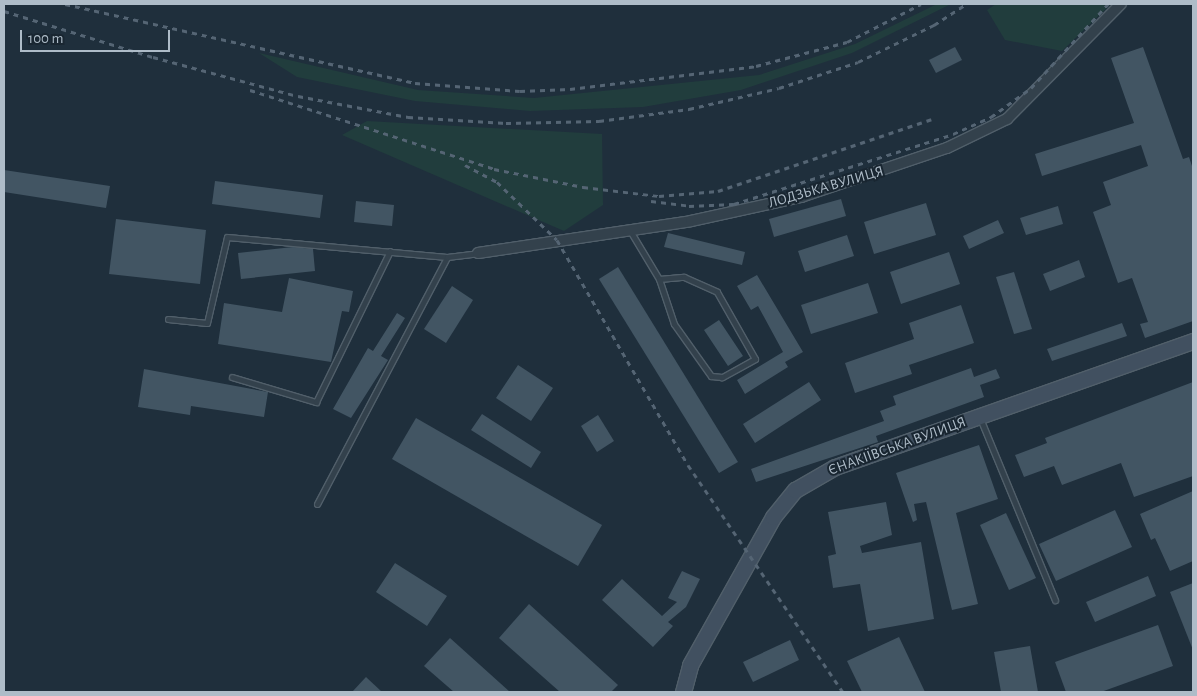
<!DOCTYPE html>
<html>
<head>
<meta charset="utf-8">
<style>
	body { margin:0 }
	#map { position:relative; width:1197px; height:696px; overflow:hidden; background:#1f2f3c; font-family:"Alegreya Sans",sans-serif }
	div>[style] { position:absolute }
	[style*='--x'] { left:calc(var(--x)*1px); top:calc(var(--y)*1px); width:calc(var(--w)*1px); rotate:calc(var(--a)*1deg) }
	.green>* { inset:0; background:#213d3d }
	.building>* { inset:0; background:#425563 }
	.roads { filter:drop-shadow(1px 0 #515f6a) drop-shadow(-1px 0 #515f6a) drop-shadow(0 1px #515f6a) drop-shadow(0 -1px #515f6a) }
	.lane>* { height:5px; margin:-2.5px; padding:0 2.5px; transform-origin:2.5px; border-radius:2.5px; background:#33414c }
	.street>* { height:10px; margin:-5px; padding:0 5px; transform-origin:5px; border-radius:5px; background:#33414c }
	.secondary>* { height:15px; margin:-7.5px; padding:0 7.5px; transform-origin:7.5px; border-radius:7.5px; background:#415060 }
	.rail>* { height:3px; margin-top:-1.5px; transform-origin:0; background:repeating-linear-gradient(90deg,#556574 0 5px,transparent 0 10px) }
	span { translate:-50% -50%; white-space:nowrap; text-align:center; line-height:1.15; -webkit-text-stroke:4px #192631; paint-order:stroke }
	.street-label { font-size:15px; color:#aebcc8 }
	.frame { position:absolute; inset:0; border:5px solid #aebcc8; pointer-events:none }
	.scale { position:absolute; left:20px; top:30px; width:150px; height:22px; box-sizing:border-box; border:2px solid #aebcc8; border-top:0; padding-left:6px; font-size:15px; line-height:18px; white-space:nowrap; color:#aebcc8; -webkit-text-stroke:4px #192631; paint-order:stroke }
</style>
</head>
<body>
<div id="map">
	<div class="green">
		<i style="clip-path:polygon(937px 4px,951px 4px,852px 53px,741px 90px,643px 107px,530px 111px,415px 101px,297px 77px,259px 53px,418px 90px,534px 98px,759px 75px,855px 44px)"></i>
		<i style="clip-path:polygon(996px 4px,1111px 4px,1062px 51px,1005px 40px,987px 10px)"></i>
		<i style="clip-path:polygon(367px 121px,602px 134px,603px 205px,564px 231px,342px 135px)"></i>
	</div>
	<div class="building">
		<i style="clip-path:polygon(955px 47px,962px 60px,936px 73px,929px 60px)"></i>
		<i style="clip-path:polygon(1143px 47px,1183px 159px,1189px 157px,1193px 169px,1193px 321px,1145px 338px,1140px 324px,1148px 322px,1132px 278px,1118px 283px,1093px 212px,1111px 205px,1103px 182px,1148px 166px,1141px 145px,1042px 176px,1035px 154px,1134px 123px,1111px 58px)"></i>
		<i style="clip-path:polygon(4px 170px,110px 186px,106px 208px,4px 192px)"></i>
		<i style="clip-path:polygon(215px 181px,323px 195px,320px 218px,212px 204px)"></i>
		<i style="clip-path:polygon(841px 199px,846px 216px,774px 237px,769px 219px)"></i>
		<i style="clip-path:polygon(356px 201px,394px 205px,392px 226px,354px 222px)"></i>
		<i style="clip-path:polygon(926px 203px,936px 235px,874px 254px,864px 222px)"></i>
		<i style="clip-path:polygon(1058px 206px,1063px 224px,1026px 235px,1020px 218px)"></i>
		<i style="clip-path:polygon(116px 219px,206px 230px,200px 284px,109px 274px)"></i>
		<i style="clip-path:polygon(998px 220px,1004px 233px,969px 249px,963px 236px)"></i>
		<i style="clip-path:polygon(668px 233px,745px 252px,742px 265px,664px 247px)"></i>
		<i style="clip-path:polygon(847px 235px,854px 256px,805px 272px,798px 251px)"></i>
		<i style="clip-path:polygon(293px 247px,313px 249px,315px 271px,241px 279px,238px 253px)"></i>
		<i style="clip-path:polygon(949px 252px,960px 284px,901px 304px,890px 272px)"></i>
		<i style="clip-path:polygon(1079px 260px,1085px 277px,1050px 291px,1043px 274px)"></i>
		<i style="clip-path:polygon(618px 267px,738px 462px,719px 473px,599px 279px)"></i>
		<i style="clip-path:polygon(1014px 272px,1032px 329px,1014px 334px,996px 277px)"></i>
		<i style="clip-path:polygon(757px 275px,803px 352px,785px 362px,788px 367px,745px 394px,737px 380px,783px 352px,758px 306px,751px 310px,737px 286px)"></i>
		<i style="clip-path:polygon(289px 278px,353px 291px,349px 312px,342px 311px,331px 362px,218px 344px,224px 303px,282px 312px)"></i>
		<i style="clip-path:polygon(868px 283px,878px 313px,811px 334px,801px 305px)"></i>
		<i style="clip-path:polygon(452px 286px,473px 300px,446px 343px,424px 329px)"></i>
		<i style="clip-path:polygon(961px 305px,974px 343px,909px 365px,912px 374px,855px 393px,845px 363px,914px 339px,909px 323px)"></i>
		<i style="clip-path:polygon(397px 313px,405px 318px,381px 356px,388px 360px,351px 418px,333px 409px,368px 348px,373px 351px)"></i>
		<i style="clip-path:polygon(719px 320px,743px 356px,728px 366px,704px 330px)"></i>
		<i style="clip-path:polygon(1122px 323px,1127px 336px,1052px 361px,1047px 349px)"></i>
		<i style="clip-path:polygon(518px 365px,553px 388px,531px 421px,496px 398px)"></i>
		<i style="clip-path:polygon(971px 368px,974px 377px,996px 369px,1000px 378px,980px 385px,984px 397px,876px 436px,878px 442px,756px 482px,751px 469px,884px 421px,880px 411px,896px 405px,893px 396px)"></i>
		<i style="clip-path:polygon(144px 369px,268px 392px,264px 417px,191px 406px,190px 415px,138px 407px)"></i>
		<i style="clip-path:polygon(809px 382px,821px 400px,755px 443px,743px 424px)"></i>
		<i style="clip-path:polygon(1193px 382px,1193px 476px,1134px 497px,1121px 463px,1062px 485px,1054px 466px,1024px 477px,1015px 455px,1047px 443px,1045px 438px)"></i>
		<i style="clip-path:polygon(482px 414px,541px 452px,531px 468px,471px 430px)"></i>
		<i style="clip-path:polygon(598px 415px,614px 441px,597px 452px,581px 426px)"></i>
		<i style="clip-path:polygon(416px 418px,602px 525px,578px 566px,392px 459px)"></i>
		<i style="clip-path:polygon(979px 445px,998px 499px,956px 513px,978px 604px,952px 610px,926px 502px,914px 504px,917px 520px,913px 522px,896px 473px)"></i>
		<i style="clip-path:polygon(1193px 491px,1193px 561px,1170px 571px,1155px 538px,1151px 540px,1140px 514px)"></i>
		<i style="clip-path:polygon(886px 502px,892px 535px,860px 546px,862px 553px,921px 542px,934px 619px,868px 631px,860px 584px,833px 588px,828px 556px,836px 554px,828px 512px)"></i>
		<i style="clip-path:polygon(1115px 510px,1132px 547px,1056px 581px,1039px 544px)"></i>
		<i style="clip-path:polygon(1006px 513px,1036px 578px,1009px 590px,980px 525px)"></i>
		<i style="clip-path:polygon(395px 563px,447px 596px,427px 626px,376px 592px)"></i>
		<i style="clip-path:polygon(682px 571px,700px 579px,686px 607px,668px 622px,673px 626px,653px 647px,602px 600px,622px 579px,662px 616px,677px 602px,668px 598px)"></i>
		<i style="clip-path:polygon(1148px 576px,1156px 596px,1095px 622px,1086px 602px)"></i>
		<i style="clip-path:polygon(1193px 583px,1193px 650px,1170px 592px)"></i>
		<i style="clip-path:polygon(529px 604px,618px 685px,611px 692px,560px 692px,499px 638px)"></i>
		<i style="clip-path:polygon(1158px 625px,1173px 666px,1101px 692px,1066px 692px,1055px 662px)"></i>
		<i style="clip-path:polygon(899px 637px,925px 692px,862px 692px,847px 661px)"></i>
		<i style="clip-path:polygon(450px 638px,510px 692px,454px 692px,424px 666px)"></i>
		<i style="clip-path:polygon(790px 640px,799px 660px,753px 682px,743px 662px)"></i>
		<i style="clip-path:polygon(1030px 646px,1038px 692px,1001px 692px,994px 652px)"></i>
		<i style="clip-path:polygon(366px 677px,382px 692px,352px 692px)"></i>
	</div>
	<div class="roads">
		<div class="lane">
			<i style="--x:629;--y:229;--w:58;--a:59"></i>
			<i style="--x:659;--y:279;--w:25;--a:-5"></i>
			<i style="--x:684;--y:277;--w:36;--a:24"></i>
			<i style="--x:717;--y:292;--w:77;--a:60.4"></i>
			<i style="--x:755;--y:359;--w:38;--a:151"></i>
			<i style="--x:722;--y:377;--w:11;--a:-175"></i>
			<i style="--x:711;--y:376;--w:64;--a:-125.4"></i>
			<i style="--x:674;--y:324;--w:47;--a:-108.4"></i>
			<i style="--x:168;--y:319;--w:39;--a:6"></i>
			<i style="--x:207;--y:323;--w:88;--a:-76.9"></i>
			<i style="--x:227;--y:237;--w:221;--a:5.2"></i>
			<i style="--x:232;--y:377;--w:88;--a:16.6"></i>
			<i style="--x:316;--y:402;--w:168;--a:-63.9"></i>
			<i style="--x:980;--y:418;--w:197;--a:67.6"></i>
			<i style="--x:317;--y:504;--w:279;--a:-62.2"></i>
			<i style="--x:447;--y:257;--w:31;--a:-7"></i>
		</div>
		<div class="street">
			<i style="--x:478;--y:253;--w:215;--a:-8.5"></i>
			<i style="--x:691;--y:221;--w:113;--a:-12.3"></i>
			<i style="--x:801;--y:197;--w:154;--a:-18.6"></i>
			<i style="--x:947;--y:148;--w:67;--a:-25.8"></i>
			<i style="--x:1007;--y:119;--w:162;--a:-45.3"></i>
		</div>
		<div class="secondary">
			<i style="--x:683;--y:692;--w:28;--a:-75"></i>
			<i style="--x:690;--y:665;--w:170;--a:-60.7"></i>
			<i style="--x:773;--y:517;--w:35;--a:-51"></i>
			<i style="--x:795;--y:490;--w:46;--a:-29.9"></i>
			<i style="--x:835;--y:467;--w:380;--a:-19.4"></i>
		</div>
	</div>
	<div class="rail">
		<i style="--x:65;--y:4;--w:359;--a:12.7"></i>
		<i style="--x:415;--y:83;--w:105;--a:4.4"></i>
		<i style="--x:520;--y:91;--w:50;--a:-2.3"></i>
		<i style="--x:570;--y:89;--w:187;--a:-7"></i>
		<i style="--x:756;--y:66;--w:94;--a:-14.8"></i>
		<i style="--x:847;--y:42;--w:83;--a:-27.2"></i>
		<i style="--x:4;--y:11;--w:156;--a:17.2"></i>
		<i style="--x:153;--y:57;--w:150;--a:15.1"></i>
		<i style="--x:298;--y:96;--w:112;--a:10.8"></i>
		<i style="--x:408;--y:117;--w:98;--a:3.5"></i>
		<i style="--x:506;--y:123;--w:93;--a:-1.2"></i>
		<i style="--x:599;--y:121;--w:91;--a:-7.6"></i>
		<i style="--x:689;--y:109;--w:92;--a:-13.1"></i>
		<i style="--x:779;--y:88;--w:83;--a:-18.2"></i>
		<i style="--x:858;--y:62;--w:85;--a:-26"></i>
		<i style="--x:934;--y:25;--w:38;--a:-33"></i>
		<i style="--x:250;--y:90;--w:256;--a:17.9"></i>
		<i style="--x:494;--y:169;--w:91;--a:11.4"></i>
		<i style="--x:583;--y:187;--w:77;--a:6.8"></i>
		<i style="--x:659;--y:196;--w:59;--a:-4.8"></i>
		<i style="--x:718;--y:191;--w:229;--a:-18.6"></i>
		<i style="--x:465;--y:165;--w:36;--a:28"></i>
		<i style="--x:497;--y:182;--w:83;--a:44"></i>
		<i style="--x:557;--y:240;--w:260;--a:59.8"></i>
		<i style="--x:688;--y:465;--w:275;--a:55.7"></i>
		<i style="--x:651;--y:201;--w:38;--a:7"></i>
		<i style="--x:689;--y:206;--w:45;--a:-2.5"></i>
		<i style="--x:734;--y:204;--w:230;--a:-17.7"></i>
		<i style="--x:953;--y:134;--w:42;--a:-24.1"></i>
		<i style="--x:991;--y:117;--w:49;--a:-35.9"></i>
		<i style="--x:1031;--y:88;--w:114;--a:-47.5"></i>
	</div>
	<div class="street-label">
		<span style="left:826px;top:187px;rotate:-16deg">ЛОДЗЬКА ВУЛИЦЯ</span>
		<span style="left:897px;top:446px;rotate:-20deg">ЄНАКІЇВСЬКА ВУЛИЦЯ</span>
	</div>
	<div class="frame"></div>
	<div class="scale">100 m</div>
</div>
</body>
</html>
